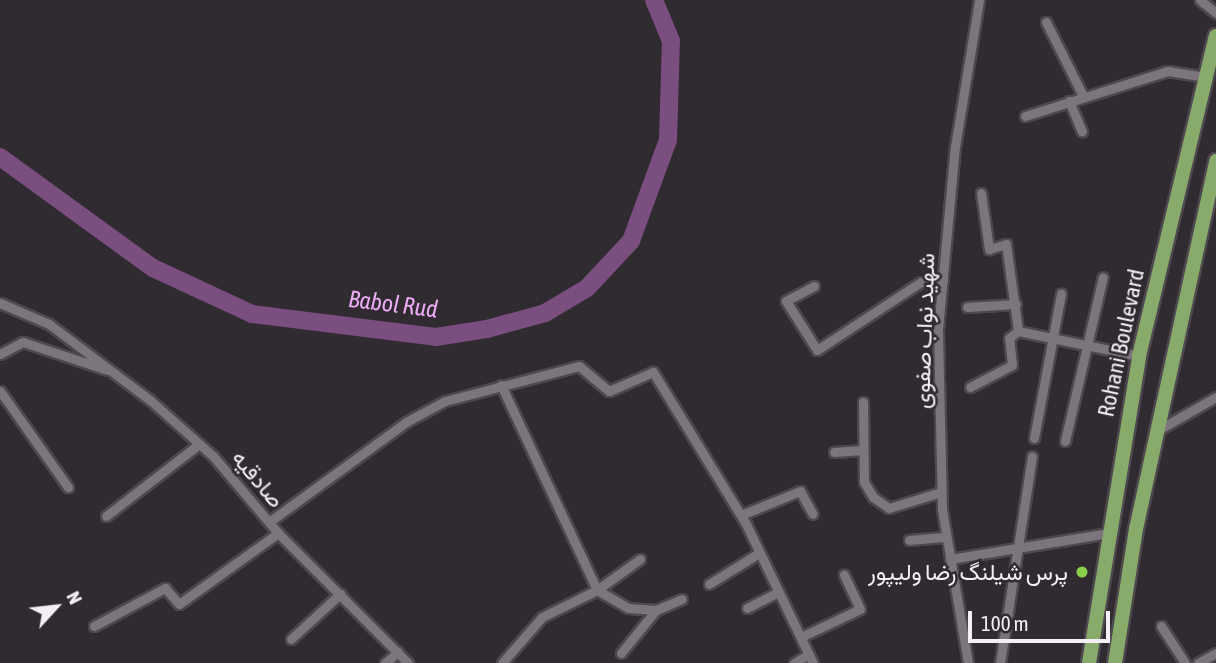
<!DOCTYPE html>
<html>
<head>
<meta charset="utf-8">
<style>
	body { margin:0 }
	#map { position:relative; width:1216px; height:663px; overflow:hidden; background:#302a31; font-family:"Asap Condensed",Vazirmatn,sans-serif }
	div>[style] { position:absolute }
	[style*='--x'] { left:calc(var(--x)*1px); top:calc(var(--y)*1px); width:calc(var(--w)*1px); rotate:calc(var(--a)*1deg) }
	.river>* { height:18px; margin:-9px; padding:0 9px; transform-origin:9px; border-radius:9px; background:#7a4f7f }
	.roads { filter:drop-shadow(2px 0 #4d484e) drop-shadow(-2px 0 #4d484e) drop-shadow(0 2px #4d484e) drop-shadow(0 -2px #4d484e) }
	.minor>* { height:9px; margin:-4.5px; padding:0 4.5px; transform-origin:4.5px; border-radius:4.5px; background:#7d757d }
	.primary>* { height:14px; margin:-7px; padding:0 7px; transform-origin:7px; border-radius:7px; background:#88aa6b }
	.dots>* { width:19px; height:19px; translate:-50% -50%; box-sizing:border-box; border:4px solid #302a31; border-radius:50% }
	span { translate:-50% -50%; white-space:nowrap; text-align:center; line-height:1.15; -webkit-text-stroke:5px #302a31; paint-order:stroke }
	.street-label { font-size:23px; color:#f3eff4 }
	.poi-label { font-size:23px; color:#f3eff4 }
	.right { translate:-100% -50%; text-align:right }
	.water-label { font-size:24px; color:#ecacf4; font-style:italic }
	.north { position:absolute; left:21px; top:572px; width:70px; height:70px; -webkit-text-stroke:5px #302a31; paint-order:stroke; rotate:63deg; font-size:19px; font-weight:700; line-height:28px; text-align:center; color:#f3eff4 }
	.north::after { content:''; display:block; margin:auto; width:24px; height:32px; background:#f3eff4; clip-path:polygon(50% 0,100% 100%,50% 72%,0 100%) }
	.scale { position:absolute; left:968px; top:611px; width:142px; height:32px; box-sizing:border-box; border:4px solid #f3eff4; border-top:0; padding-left:9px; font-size:21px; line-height:24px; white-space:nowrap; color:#f3eff4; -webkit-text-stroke:5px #302a31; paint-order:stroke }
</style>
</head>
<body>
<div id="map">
	<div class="river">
		<i style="--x:0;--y:157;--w:189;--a:36"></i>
		<i style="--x:153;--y:268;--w:109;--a:24.9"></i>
		<i style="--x:252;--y:314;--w:185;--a:7.1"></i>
		<i style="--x:436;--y:337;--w:52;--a:-8.9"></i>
		<i style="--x:487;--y:329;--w:60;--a:-15.4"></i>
		<i style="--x:545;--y:313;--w:49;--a:-30.8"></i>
		<i style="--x:587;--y:288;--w:64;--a:-46.9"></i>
		<i style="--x:631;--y:241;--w:108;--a:-69.9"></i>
		<i style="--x:668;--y:140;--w:99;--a:-88.3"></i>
		<i style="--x:671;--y:41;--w:44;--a:-112.5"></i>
	</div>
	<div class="roads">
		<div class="minor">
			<i style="--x:1200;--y:0;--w:21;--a:39"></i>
			<i style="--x:1046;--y:22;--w:83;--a:63.4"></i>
			<i style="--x:1069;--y:101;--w:33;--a:67"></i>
			<i style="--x:1025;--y:116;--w:150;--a:-17.5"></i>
			<i style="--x:1168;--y:71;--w:38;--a:9"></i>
			<i style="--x:981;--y:193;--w:57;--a:81.9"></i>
			<i style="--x:989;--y:249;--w:18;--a:-16"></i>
			<i style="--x:1006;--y:244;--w:88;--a:82.1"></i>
			<i style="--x:814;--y:286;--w:32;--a:152"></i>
			<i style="--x:786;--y:301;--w:58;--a:57.7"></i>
			<i style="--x:817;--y:350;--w:124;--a:-33.2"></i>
			<i style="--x:921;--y:282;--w:22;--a:-3"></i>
			<i style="--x:0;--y:303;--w:53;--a:23.2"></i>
			<i style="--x:49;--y:324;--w:126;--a:37"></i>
			<i style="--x:150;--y:400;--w:84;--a:41.6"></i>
			<i style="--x:213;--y:456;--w:101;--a:49.8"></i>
			<i style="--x:278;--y:533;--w:184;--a:45"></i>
			<i style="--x:967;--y:307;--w:49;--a:-3.5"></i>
			<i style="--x:0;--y:354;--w:26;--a:-28"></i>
			<i style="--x:23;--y:342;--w:89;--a:18.4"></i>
			<i style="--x:501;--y:385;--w:226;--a:64.9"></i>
			<i style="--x:597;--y:590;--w:53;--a:-35.8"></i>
			<i style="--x:970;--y:387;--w:47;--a:-27.6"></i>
			<i style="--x:1012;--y:365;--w:27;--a:-96"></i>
			<i style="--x:1009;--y:338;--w:11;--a:-38"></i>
			<i style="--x:1018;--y:331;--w:124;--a:11.7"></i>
			<i style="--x:0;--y:391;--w:118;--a:54.7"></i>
			<i style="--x:863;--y:402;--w:80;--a:89.3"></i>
			<i style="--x:864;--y:482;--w:17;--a:59"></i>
			<i style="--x:873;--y:497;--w:19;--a:35"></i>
			<i style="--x:889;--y:508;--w:54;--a:-17.1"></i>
			<i style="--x:1158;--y:430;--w:67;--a:-29.6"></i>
			<i style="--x:1034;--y:438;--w:147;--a:-79.4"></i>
			<i style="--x:1065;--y:441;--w:168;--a:-77"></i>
			<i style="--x:834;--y:452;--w:29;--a:-4"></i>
			<i style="--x:741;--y:515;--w:64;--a:-22.1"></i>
			<i style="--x:800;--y:491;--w:26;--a:61"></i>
			<i style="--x:106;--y:516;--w:118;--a:-37.7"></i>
			<i style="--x:269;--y:522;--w:170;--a:-36.1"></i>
			<i style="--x:406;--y:422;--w:44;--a:-28.3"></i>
			<i style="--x:445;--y:401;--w:138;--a:-14.6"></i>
			<i style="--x:579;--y:366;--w:39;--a:40"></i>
			<i style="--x:609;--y:391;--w:48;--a:-23.4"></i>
			<i style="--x:653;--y:372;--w:178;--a:58.5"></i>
			<i style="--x:746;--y:524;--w:154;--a:64.3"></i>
			<i style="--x:909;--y:540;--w:37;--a:-5"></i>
			<i style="--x:950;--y:559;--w:161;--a:-9.3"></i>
			<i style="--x:709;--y:584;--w:59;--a:-31.8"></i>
			<i style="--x:747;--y:608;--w:35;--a:-27"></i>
			<i style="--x:94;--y:626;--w:81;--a:-28.2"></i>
			<i style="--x:165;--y:588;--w:21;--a:49"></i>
			<i style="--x:179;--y:604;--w:122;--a:-35.6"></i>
			<i style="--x:1161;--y:626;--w:44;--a:57"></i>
			<i style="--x:801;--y:637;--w:65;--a:-25.4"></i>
			<i style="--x:860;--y:609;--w:38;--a:-115"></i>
			<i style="--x:291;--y:639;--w:67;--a:-42.6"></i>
			<i style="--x:621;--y:653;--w:55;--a:-50.9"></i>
			<i style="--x:385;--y:663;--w:17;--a:-40"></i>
			<i style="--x:502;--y:663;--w:61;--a:-49"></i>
			<i style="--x:542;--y:617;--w:61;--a:-26.1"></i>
			<i style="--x:597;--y:590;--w:36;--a:30"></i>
			<i style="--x:628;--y:608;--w:28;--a:4"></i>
			<i style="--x:656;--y:610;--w:28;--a:-23"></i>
			<i style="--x:794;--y:663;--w:17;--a:-31"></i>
			<i style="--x:968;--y:663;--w:156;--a:-99.6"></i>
			<i style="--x:942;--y:509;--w:180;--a:-91.3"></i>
			<i style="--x:938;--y:329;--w:183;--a:-84.7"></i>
			<i style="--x:955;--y:147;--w:149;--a:-80.7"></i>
			<i style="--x:1000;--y:663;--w:209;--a:-81.2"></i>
			<i style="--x:1198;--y:663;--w:21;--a:-29"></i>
		</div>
		<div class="primary">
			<i style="--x:1089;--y:663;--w:311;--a:-80.7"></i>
			<i style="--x:1139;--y:356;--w:329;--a:-76.5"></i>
			<i style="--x:1115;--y:663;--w:136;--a:-81.1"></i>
			<i style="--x:1136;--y:529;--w:377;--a:-77.7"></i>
		</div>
	</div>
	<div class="dots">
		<i style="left:1082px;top:572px;background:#88cf4a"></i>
	</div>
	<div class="street-label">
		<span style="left:924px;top:331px;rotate:-88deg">شهید نواب صفوی</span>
		<span style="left:1121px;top:343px;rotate:-78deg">Rohani Boulevard</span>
		<span style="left:258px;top:479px;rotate:50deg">صادقیه</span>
	</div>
	<div class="poi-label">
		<span class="right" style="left:1068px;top:572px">پرس شیلنگ رضا ولیپور</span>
	</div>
	<div class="water-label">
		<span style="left:393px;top:304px;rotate:7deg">Babol Rud</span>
	</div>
	<div class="north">N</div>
	<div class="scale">100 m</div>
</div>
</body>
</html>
